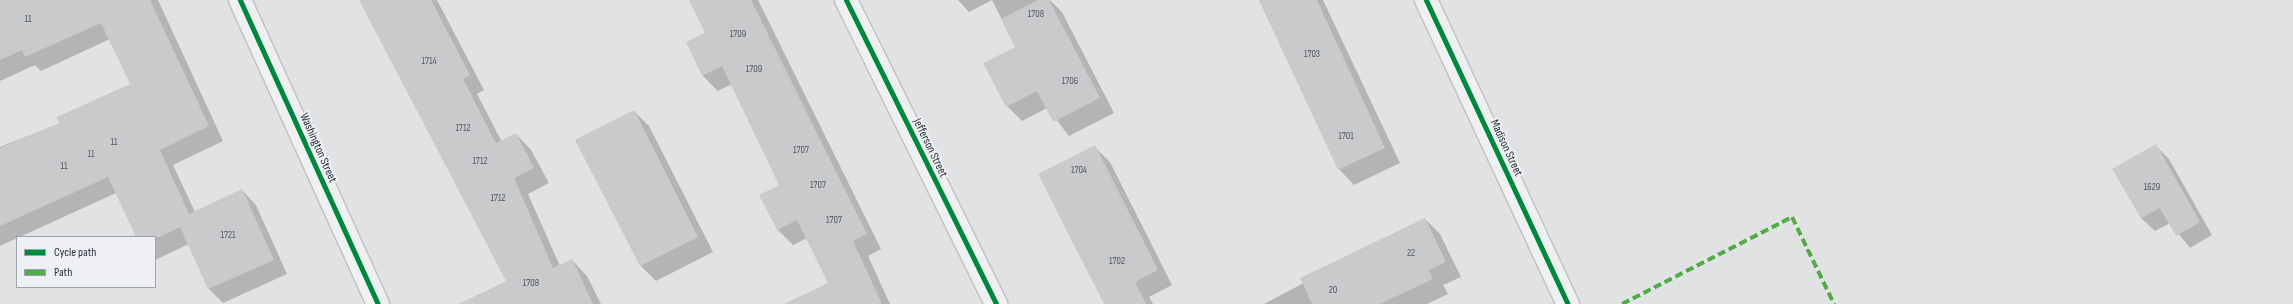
<!DOCTYPE html>
<html>
<head>
<meta charset="utf-8">
<style>
	body { margin:0 }
	#map { position:relative; width:2293px; height:304px; overflow:hidden; background:#e0e2e4; font-family:"Sofia Sans Condensed",sans-serif }
	div>[style] { position:absolute }
	[style*='--x'] { left:calc(var(--x)*1px); top:calc(var(--y)*1px); width:calc(var(--w)*1px); rotate:calc(var(--a)*1deg) }
	.shadow>* { inset:0; background:#0003 }
	.building>* { inset:0; background:#c8cacc }
	.roads { filter:drop-shadow(1px 0 #bec0c2) drop-shadow(-1px 0 #bec0c2) drop-shadow(0 1px #bec0c2) drop-shadow(0 -1px #bec0c2) }
	.minor>* { height:22px; margin:-11px; padding:0 11px; transform-origin:11px; border-radius:11px; background:#eff0f2 }
	.tertiary>* { height:22px; margin:-11px; padding:0 11px; transform-origin:11px; border-radius:11px; background:#eff0f2 }
	.quiet>* { height:4px; margin-top:-2px; transform-origin:0; background:repeating-linear-gradient(90deg,#53ab46 0 8px,transparent 0 12px) }
	.cycleway>* { height:5px; margin:-2.5px; padding:0 2.5px; transform-origin:2.5px; border-radius:2.5px; background:#00873e }
	span { translate:-50% -50%; white-space:nowrap; text-align:center; line-height:1.15; -webkit-text-stroke:4px #eef0f4; paint-order:stroke }
	.number-label { font-size:10px; color:#525660 }
	.number-label span { -webkit-text-stroke-width:0 }
	.street-label { font-size:12px; color:#292f3b }
	.legend { position:absolute; left:16px; top:236px; width:140px; height:52px; box-sizing:border-box; background:#eef0f4; border:1px solid #9fa3aa; margin:0; padding:5px 7px; list-style:none; font-size:12px; color:#292f3b }
	.legend li { display:flex; align-items:center; gap:8px; height:20px }
	.legend b { width:20px; border:1px solid #9fa3aa }
</style>
</head>
<body>
<div id="map">
	<div class="shadow">
		<i style="clip-path:polygon(0 0,158px 0,223px 141px,173px 165px,195px 212px,242px 190px,256px 205px,287px 274px,223px 303px,209px 289px,189px 244px,155px 260px,155px 237px,137px 237px,116px 193px,0 246px,0 147px,61px 123px,132px 85px,110px 39px,41px 71px,35px 65px,0 81px)"></i>
		<i style="clip-path:polygon(360px 0,437px 0,484px 90px,477px 94px,502px 142px,516px 134px,531px 150px,549px 183px,528px 194px,560px 266px,572px 260px,587px 276px,601px 304px,508px 304px,508px 282px)"></i>
		<i style="clip-path:polygon(690px 0,758px 0,881px 249px,868px 256px,890px 304px,821px 304px,830px 284px,807px 238px,793px 245px,778px 230px,781px 185px,732px 84px,718px 91px,703px 76px,687px 43px,706px 34px)"></i>
		<i style="clip-path:polygon(958px 0,1050px 0,1062px 12px,1114px 113px,1069px 136px,1047px 108px,1022px 121px,1007px 106px,1016px 47px,992px 0,969px 12px)"></i>
		<i style="clip-path:polygon(1259px 0,1323px 0,1400px 163px,1354px 185px,1339px 169px)"></i>
		<i style="clip-path:polygon(634px 111px,649px 126px,713px 252px,656px 281px,641px 266px,577px 140px)"></i>
		<i style="clip-path:polygon(2156px 146px,2169px 159px,2212px 235px,2190px 248px,2170px 223px,2155px 231px,2141px 218px,2114px 169px)"></i>
		<i style="clip-path:polygon(1095px 147px,1110px 162px,1172px 285px,1149px 297px,1153px 304px,1105px 304px)"></i>
		<i style="clip-path:polygon(1425px 219px,1440px 234px,1461px 277px,1443px 285px,1448px 294px,1427px 304px,1264px 304px)"></i>
	</div>
	<div class="building">
		<i style="clip-path:polygon(0 0,150px 0,209px 126px,160px 150px,189px 214px,242px 189px,274px 260px,208px 289px,180px 227px,159px 237px,136px 237px,108px 177px,0 226px,0 148px,59px 123px,57px 117px,130px 84px,101px 23px,25px 57px,22px 50px,0 60px)"></i>
		<i style="clip-path:polygon(359px 0,431px 0,470px 75px,463px 79px,496px 143px,516px 133px,534px 168px,514px 178px,553px 268px,572px 259px,593px 304px,459px 304px,506px 281px)"></i>
		<i style="clip-path:polygon(689px 0,751px 0,867px 234px,853px 241px,882px 304px,784px 304px,828px 283px,797px 220px,777px 230px,759px 195px,779px 185px,722px 66px,702px 76px,686px 42px,705px 33px)"></i>
		<i style="clip-path:polygon(1038px 0,1049px 0,1100px 98px,1053px 122px,1037px 91px,1006px 107px,983px 63px,1015px 47px,1001px 19px)"></i>
		<i style="clip-path:polygon(1259px 0,1317px 0,1385px 148px,1338px 170px)"></i>
		<i style="clip-path:polygon(634px 110px,698px 237px,640px 266px,575px 140px)"></i>
		<i style="clip-path:polygon(2156px 144px,2200px 222px,2176px 236px,2160px 208px,2141px 218px,2112px 169px)"></i>
		<i style="clip-path:polygon(1095px 145px,1158px 270px,1135px 282px,1146px 304px,1104px 304px,1038px 174px)"></i>
		<i style="clip-path:polygon(1425px 218px,1446px 262px,1429px 270px,1433px 279px,1380px 304px,1312px 304px,1300px 278px)"></i>
	</div>
	<div class="roads">
		<div class="minor">
			<i style="--x:846;--y:0;--w:339;--a:63.7"></i>
			<i style="--x:1426;--y:0;--w:336;--a:65"></i>
		</div>
		<div class="tertiary">
			<i style="--x:240;--y:0;--w:334;--a:65.6"></i>
		</div>
	</div>
	<div class="quiet">
		<i style="--x:1622;--y:304;--w:191;--a:-27.1"></i>
		<i style="--x:1792;--y:217;--w:97;--a:64.2"></i>
	</div>
	<div class="cycleway">
		<i style="--x:240;--y:0;--w:334;--a:65.6"></i>
		<i style="--x:846;--y:0;--w:339;--a:63.7"></i>
		<i style="--x:1426;--y:0;--w:336;--a:65"></i>
	</div>
	<div class="number-label">
		<span style="left:1036px;top:15px">1708</span>
		<span style="left:28px;top:20px">11</span>
		<span style="left:738px;top:35px">1709</span>
		<span style="left:1312px;top:55px">1703</span>
		<span style="left:429px;top:62px">1714</span>
		<span style="left:754px;top:70px">1709</span>
		<span style="left:1070px;top:82px">1706</span>
		<span style="left:463px;top:129px">1712</span>
		<span style="left:1346px;top:137px">1701</span>
		<span style="left:114px;top:143px">11</span>
		<span style="left:801px;top:151px">1707</span>
		<span style="left:91px;top:155px">11</span>
		<span style="left:480px;top:162px">1712</span>
		<span style="left:64px;top:167px">11</span>
		<span style="left:1079px;top:171px">1704</span>
		<span style="left:818px;top:186px">1707</span>
		<span style="left:2152px;top:188px">1629</span>
		<span style="left:498px;top:199px">1712</span>
		<span style="left:834px;top:221px">1707</span>
		<span style="left:228px;top:236px">1721</span>
		<span style="left:1411px;top:254px">22</span>
		<span style="left:1117px;top:262px">1702</span>
		<span style="left:531px;top:284px">1708</span>
		<span style="left:1333px;top:291px">20</span>
	</div>
	<div class="street-label">
		<span style="left:318px;top:148px;rotate:66deg">Washington Street</span>
		<span style="left:930px;top:148px;rotate:64deg">Jefferson Street</span>
		<span style="left:1506px;top:148px;rotate:65deg">Madison Street</span>
	</div>
	<ul class="legend">
	<li><b style="height:5px;background:#00873e"></b>Cycle path</li>
	<li><b style="height:5px;background:#53ab46"></b>Path</li>
	</ul>
</div>
</body>
</html>
